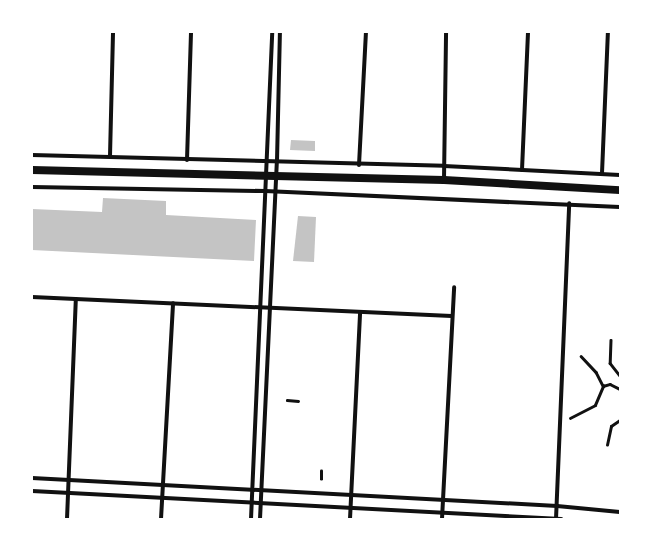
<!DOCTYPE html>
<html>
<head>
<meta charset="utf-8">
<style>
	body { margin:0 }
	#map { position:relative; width:652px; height:551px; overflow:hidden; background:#fff; font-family:"Asap Condensed",sans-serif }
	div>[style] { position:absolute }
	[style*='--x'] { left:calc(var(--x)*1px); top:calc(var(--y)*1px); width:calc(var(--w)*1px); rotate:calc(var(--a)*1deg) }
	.building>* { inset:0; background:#c4c4c4 }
	.path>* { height:2.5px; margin:-1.25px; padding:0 1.25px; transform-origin:1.25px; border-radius:1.25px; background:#111 }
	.minor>* { height:4px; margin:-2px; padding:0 2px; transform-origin:2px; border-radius:2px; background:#111 }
	.secondary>* { height:8px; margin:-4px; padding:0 4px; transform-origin:4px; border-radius:4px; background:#111 }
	span { translate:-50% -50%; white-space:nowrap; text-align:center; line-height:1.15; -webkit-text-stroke:3px #fff; paint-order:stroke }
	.frame { position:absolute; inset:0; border:33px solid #fff; pointer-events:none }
</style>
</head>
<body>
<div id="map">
	<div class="building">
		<i style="clip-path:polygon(291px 140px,315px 141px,315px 151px,290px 150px)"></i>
		<i style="clip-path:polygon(103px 198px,166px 201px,166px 215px,256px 220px,254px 261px,32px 250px,32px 209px,102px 212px)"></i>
		<i style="clip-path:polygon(298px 216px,316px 217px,314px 262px,293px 261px)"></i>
	</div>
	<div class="path">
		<i style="--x:611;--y:340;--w:23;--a:92"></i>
		<i style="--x:610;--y:363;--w:16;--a:52"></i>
		<i style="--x:581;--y:356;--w:22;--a:47"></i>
		<i style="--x:596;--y:372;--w:16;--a:63"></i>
		<i style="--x:287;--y:400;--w:11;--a:5"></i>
		<i style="--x:570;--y:418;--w:28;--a:-27"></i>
		<i style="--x:595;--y:405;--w:21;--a:-67"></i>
		<i style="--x:603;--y:386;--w:7;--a:-16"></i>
		<i style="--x:610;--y:384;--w:11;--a:27"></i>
		<i style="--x:607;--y:445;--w:19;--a:-78"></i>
		<i style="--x:611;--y:426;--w:11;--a:-34"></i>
		<i style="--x:321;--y:479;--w:8;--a:-90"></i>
	</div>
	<div class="minor">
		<i style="--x:32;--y:155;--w:412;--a:1.5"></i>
		<i style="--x:444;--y:166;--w:176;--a:2.9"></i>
		<i style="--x:110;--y:156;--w:124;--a:-88.6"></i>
		<i style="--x:187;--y:160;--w:128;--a:-88.2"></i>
		<i style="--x:359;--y:165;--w:133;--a:-87"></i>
		<i style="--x:522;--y:170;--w:138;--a:-87.5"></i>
		<i style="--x:602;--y:173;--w:141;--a:-87.6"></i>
		<i style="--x:444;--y:180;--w:148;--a:-89.2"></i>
		<i style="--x:32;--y:187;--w:233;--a:1"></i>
		<i style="--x:265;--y:191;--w:355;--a:2.6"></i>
		<i style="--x:32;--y:297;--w:420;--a:2.6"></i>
		<i style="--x:32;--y:478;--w:526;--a:3.05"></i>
		<i style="--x:557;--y:506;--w:63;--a:5.4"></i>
		<i style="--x:32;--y:491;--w:530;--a:3.03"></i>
		<i style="--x:67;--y:519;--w:220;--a:-87.7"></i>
		<i style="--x:161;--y:519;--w:216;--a:-86.8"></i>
		<i style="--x:251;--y:519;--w:487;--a:-87.5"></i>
		<i style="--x:260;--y:519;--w:358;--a:-87.3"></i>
		<i style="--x:277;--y:161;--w:129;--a:-88.7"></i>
		<i style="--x:350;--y:519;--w:207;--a:-87.2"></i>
		<i style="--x:442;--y:519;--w:232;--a:-87"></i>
		<i style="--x:556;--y:519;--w:316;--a:-87.6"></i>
	</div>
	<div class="secondary">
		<i style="--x:32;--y:170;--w:412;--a:1.4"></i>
		<i style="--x:444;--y:180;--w:176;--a:3.3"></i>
	</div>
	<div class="frame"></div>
</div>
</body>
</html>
